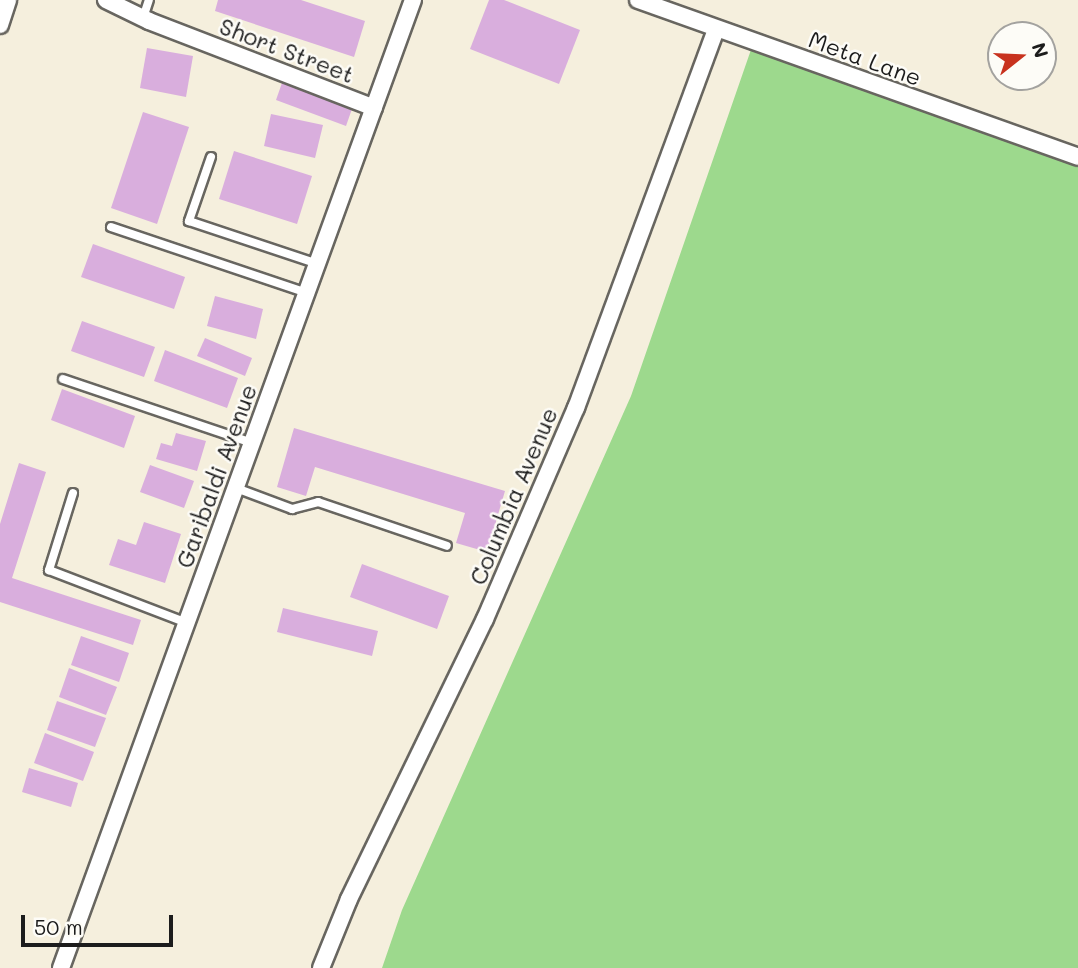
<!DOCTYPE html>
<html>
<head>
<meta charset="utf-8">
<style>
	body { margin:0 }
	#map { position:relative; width:1078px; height:968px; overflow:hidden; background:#f5efdd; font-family:Mali,sans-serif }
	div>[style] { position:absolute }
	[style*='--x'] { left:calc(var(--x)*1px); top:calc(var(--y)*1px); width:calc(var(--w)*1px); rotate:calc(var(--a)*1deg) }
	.green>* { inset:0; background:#9dd98d }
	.building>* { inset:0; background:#d9aedd }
	.roads { filter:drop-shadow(2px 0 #686660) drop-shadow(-2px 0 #686660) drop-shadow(0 2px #686660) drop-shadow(0 -2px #686660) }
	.lane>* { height:8px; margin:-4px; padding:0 4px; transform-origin:4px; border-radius:4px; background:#fff }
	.street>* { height:16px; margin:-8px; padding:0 8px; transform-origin:8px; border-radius:8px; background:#fff }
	span { translate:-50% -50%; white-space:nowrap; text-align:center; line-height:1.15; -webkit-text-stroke:5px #fdfcf7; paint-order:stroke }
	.street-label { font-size:23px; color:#1c1c1c }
	.north { position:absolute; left:987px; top:21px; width:70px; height:70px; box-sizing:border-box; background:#fdfcf7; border:2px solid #a3a29f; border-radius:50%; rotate:72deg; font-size:19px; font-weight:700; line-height:28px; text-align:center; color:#1c1c1c }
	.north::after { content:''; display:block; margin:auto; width:24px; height:32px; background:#c8321e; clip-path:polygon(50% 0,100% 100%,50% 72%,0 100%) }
	.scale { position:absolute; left:21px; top:915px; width:152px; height:32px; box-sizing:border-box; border:4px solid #1c1c1c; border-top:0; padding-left:9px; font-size:21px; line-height:24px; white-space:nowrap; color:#1c1c1c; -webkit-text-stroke:5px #fdfcf7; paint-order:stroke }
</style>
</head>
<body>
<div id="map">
	<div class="green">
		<i style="clip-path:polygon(754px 41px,1078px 167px,1078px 968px,382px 968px,402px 910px,631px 396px)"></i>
	</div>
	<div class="building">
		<i style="clip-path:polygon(218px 0,301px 0,365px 21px,354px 57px,215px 11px)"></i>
		<i style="clip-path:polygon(489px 0,504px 0,580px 30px,559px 84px,470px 49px)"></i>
		<i style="clip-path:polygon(147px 48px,193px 56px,186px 97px,140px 88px)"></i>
		<i style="clip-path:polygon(283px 80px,353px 106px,346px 126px,276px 100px)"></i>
		<i style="clip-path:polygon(143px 112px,189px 127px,157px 224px,111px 208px)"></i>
		<i style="clip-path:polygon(271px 114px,323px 125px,315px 158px,264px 146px)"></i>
		<i style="clip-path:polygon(234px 151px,312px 176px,297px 224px,219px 199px)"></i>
		<i style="clip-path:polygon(93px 244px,185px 277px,174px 309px,81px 277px)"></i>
		<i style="clip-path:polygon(215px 296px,263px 309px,256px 339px,207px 326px)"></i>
		<i style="clip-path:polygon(82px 321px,155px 347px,144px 377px,71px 351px)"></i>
		<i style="clip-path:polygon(205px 338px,252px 358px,245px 376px,197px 356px)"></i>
		<i style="clip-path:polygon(165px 350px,238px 378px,227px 408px,154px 381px)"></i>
		<i style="clip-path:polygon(62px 389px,135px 416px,124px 448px,51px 420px)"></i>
		<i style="clip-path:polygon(294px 428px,505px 491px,487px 552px,456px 543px,465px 513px,315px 467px,306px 496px,277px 487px)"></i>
		<i style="clip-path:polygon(176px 433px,206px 441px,197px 471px,156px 459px,161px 443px,172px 446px)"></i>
		<i style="clip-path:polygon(19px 463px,46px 472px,12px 578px,141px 620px,133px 645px,0 602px,0 524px)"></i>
		<i style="clip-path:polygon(150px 465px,194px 481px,184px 508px,140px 492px)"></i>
		<i style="clip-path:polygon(144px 522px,181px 534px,165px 583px,109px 565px,118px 539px,136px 545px)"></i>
		<i style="clip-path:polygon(362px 564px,449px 596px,437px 629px,350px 597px)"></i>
		<i style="clip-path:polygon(283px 608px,378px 631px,372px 656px,277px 632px)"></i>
		<i style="clip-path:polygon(81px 636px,129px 653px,119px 682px,71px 665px)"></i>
		<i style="clip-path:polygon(69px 668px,117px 687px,106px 715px,59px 697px)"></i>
		<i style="clip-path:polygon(57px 701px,106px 718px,95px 747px,47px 730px)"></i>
		<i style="clip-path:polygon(45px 733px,94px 752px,83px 781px,34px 763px)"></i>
		<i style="clip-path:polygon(29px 768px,78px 783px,71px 807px,22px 792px)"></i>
	</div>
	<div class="roads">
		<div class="lane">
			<i style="--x:143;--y:18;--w:19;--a:-72"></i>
			<i style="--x:211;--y:157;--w:68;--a:109"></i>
			<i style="--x:189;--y:221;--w:136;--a:18.4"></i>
			<i style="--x:111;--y:227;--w:207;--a:18.6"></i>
			<i style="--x:63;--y:379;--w:200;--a:18.7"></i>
			<i style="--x:236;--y:488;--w:60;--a:20.6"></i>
			<i style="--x:292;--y:509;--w:27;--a:-15"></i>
			<i style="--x:318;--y:502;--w:136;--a:18.8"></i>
			<i style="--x:73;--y:493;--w:81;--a:107.3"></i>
			<i style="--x:49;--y:570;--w:148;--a:21"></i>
		</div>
		<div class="street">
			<i style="--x:106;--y:0;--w:48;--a:26"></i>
			<i style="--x:149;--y:21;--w:241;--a:21.1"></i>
			<i style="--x:638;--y:0;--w:467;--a:19.6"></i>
			<i style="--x:0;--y:25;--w:26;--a:-72"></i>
			<i style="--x:61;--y:968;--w:1030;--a:-70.02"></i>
			<i style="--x:321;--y:968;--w:74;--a:-67.9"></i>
			<i style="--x:349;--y:899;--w:311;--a:-64.1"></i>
			<i style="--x:485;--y:619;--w:230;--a:-66.7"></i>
			<i style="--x:576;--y:408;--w:404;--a:-69.7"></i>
		</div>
	</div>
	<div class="street-label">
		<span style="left:287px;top:50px;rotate:21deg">Short Street</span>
		<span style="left:865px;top:58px;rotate:20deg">Meta Lane</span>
		<span style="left:216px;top:476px;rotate:-70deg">Garibaldi Avenue</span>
		<span style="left:513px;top:496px;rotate:-67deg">Columbia Avenue</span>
	</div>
	<div class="north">N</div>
	<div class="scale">50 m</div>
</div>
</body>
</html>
